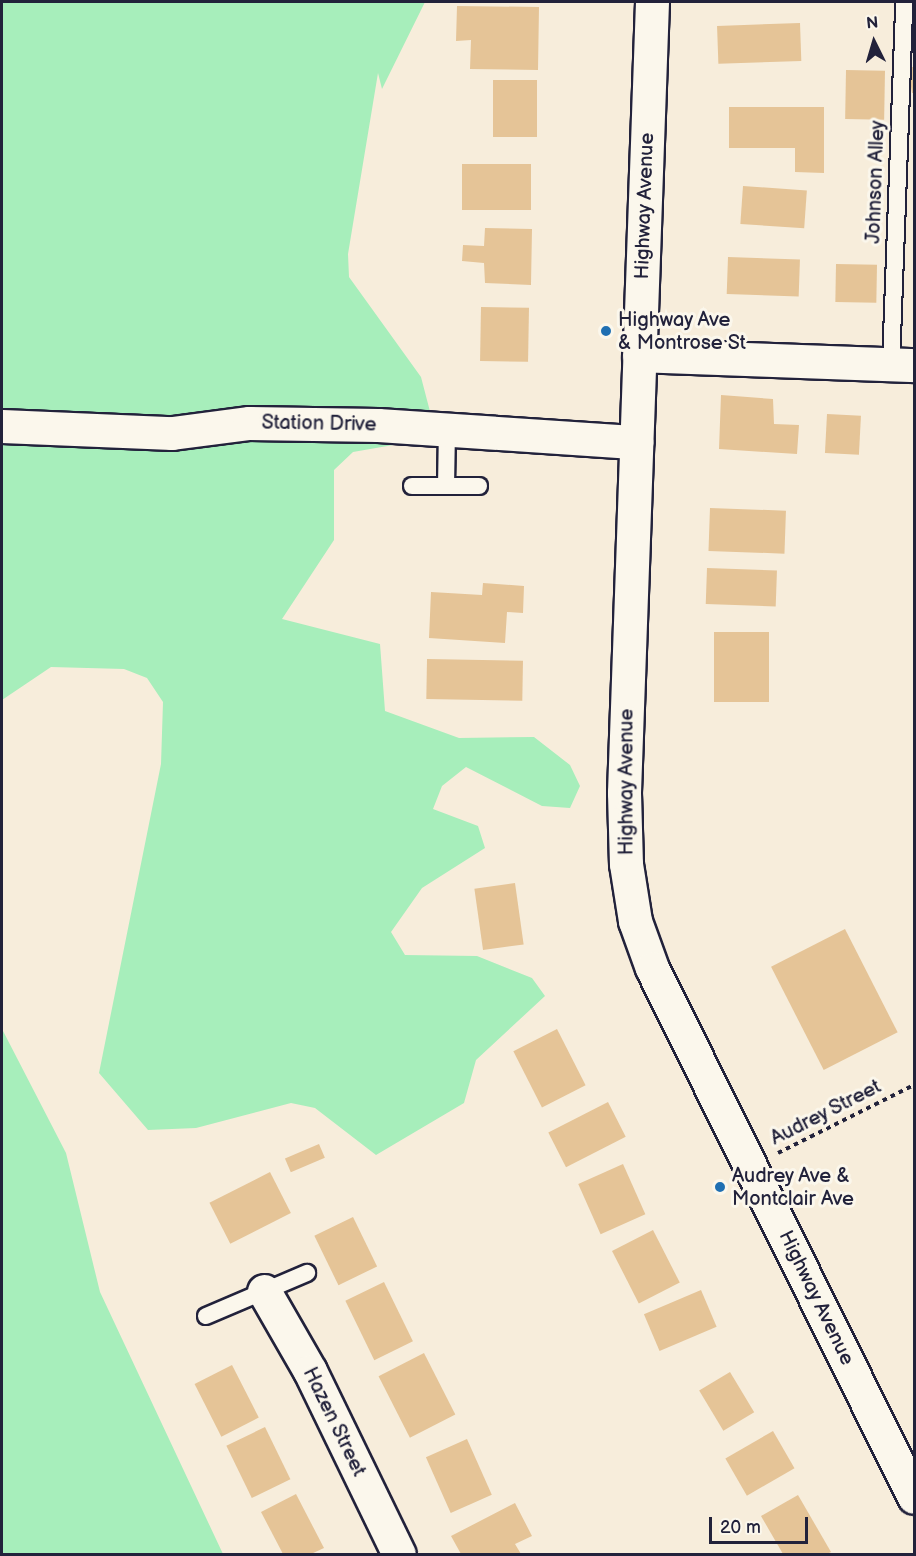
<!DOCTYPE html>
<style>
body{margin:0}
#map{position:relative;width:916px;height:1556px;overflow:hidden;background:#f7eddb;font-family:"Balsamiq Sans",sans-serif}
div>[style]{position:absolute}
.green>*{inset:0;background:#a7eebb}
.building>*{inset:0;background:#e5c497;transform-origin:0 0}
.path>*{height:4px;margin-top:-2px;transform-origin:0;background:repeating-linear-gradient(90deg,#22223b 0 4.5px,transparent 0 9px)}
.roads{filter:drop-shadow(2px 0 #22223b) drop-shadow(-2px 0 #22223b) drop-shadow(0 2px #22223b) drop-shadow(0 -2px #22223b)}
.service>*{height:16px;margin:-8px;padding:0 8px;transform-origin:8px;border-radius:8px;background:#fbf7ec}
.minor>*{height:33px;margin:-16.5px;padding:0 16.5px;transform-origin:16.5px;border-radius:16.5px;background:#fbf7ec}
.secondary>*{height:33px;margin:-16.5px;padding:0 16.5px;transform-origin:16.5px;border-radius:16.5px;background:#fbf7ec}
.dots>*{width:16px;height:16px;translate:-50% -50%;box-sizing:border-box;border:3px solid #fbf7ec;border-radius:50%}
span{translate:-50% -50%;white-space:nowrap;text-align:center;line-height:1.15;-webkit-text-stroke:6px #fbf7ec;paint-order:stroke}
.street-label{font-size:20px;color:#22223b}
.poi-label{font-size:20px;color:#22223b}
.left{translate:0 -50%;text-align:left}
.frame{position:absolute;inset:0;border:3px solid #22223b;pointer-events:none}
.north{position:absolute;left:844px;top:12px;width:60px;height:60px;-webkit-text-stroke:4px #fbf7ec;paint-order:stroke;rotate:355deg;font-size:16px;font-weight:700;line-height:24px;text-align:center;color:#22223b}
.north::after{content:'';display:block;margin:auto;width:21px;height:27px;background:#22223b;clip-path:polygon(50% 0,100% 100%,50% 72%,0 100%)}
.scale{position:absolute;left:709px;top:1517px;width:99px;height:27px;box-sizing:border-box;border:3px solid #22223b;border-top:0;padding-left:8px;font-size:18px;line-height:21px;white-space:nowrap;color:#22223b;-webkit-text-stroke:4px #fbf7ec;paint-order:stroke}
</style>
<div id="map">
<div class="green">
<div style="clip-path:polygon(2px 2px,425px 2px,382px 89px,378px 73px,348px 254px,349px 277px,421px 377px,433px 423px,416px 441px,353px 452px,334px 470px,334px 540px,282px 619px,380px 644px,385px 711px,459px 738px,534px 737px,570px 765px,580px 786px,570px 808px,542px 806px,466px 767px,442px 786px,433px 809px,478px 826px,485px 848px,422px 888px,391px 932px,405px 955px,477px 956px,532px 978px,545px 996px,476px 1060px,464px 1103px,376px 1155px,315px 1108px,291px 1103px,196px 1128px,148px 1130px,99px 1073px,161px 764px,163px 702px,147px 678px,124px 669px,51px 667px,2px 700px)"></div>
<div style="clip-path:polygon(2px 1029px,66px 1153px,100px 1292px,223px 1554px,2px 1554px)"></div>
</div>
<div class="building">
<div style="clip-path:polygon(457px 6px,539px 7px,538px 70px,470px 69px,471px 40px,456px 41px)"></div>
<div style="left:800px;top:23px;width:38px;height:83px;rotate:88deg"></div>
<div style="clip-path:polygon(908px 67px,914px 67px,914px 93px,912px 93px)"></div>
<div style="left:846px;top:70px;width:39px;height:49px;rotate:1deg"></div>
<div style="left:493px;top:80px;width:44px;height:57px"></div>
<div style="clip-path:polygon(729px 107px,824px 107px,824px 173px,795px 172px,795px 148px,729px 148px)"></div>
<div style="left:462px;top:164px;width:69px;height:46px"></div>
<div style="left:743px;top:186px;width:64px;height:38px;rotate:4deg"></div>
<div style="clip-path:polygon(485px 228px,532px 229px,531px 285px,485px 283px,484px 263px,462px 261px,463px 245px,484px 246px)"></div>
<div style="left:728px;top:257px;width:72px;height:37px;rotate:2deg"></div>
<div style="left:836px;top:264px;width:41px;height:38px;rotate:1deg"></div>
<div style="left:481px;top:307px;width:48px;height:54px;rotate:1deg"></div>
<div style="clip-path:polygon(721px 395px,773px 399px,774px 424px,799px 425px,797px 454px,719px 449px)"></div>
<div style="left:827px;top:414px;width:34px;height:39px;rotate:3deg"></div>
<div style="left:710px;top:508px;width:76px;height:43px;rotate:2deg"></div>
<div style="left:707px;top:568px;width:70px;height:36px;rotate:2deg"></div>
<div style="clip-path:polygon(483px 583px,524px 586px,523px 613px,507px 612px,505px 643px,429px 638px,431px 592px,482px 595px)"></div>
<div style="left:714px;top:632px;width:55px;height:70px"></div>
<div style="left:427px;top:659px;width:96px;height:40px;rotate:1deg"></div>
<div style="left:515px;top:883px;width:62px;height:41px;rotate:82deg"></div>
<div style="left:845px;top:929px;width:116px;height:83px;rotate:63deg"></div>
<div style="left:557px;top:1029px;width:63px;height:49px;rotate:63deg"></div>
<div style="left:608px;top:1102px;width:39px;height:67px;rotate:63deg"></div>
<div style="left:319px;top:1144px;width:15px;height:37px;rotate:67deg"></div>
<div style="left:623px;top:1164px;width:55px;height:49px;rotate:66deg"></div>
<div style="left:270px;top:1172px;width:46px;height:68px;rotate:63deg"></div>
<div style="left:353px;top:1217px;width:55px;height:43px;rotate:64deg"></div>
<div style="left:653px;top:1230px;width:59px;height:46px;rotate:63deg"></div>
<div style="left:384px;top:1282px;width:66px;height:43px;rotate:64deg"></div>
<div style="left:701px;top:1290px;width:40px;height:62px;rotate:67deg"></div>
<div style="left:424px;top:1353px;width:69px;height:51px;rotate:63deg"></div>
<div style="left:232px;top:1365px;width:59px;height:42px;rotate:63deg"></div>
<div style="left:730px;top:1372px;width:47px;height:36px;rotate:59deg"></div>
<div style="left:265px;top:1427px;width:58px;height:43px;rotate:64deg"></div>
<div style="left:773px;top:1431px;width:43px;height:55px;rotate:60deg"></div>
<div style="left:467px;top:1439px;width:61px;height:45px;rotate:66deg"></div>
<div style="clip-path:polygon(296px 1494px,324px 1548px,311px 1554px,283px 1554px,261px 1512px)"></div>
<div style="clip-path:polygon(798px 1495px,831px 1552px,827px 1554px,783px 1554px,761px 1516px)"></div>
<div style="clip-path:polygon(515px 1503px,532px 1536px,515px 1544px,521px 1554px,461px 1554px,451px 1536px)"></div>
</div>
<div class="path">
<div style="left:778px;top:1153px;width:152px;rotate:-26.6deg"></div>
</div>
<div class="roads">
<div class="service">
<div style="left:891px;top:365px;width:363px;rotate:-87.9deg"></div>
<div style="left:447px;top:429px;width:57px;rotate:91deg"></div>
<div style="left:446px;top:486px;width:33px"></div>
<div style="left:412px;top:486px;width:34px"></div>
<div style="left:206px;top:1316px;width:110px;rotate:-23.1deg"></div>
</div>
<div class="minor">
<div style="left:639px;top:355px;width:275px;rotate:2.1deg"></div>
<div style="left:2px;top:426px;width:170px;rotate:2.4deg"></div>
<div style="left:172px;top:433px;width:78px;rotate:-7.4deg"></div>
<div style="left:249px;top:423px;width:129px;rotate:0.9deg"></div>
<div style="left:378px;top:425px;width:259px;rotate:3.8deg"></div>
<div style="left:264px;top:1291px;width:92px;rotate:60.1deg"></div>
<div style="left:310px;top:1371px;width:203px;rotate:64.1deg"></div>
</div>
<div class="secondary">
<div style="left:652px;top:2px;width:791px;rotate:92.03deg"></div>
<div style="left:624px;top:793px;width:71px;rotate:88.4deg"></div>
<div style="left:626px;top:864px;width:58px;rotate:81deg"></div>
<div style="left:635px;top:921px;width:50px;rotate:70.1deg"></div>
<div style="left:652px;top:968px;width:590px;rotate:63.65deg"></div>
</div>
</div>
<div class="dots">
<div style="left:606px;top:331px;background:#1f6fb2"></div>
<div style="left:720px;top:1187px;background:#1f6fb2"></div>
</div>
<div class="street-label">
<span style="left:876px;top:182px;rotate:-88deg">Johnson Alley</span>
<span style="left:645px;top:206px;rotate:-88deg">Highway Avenue</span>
<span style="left:319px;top:424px;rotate:1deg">Station Drive</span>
<span style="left:627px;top:782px;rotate:-90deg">Highway Avenue</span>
<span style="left:826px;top:1113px;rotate:-27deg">Audrey Street</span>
<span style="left:816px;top:1298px;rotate:64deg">Highway Avenue</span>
<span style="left:334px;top:1422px;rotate:64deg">Hazen Street</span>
</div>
<div class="poi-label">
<span class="left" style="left:618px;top:332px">Highway Ave<br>&amp; Montrose St</span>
<span class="left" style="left:732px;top:1188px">Audrey Ave &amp;<br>Montclair Ave</span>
</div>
<div class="frame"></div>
<div class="north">N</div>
<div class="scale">20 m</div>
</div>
